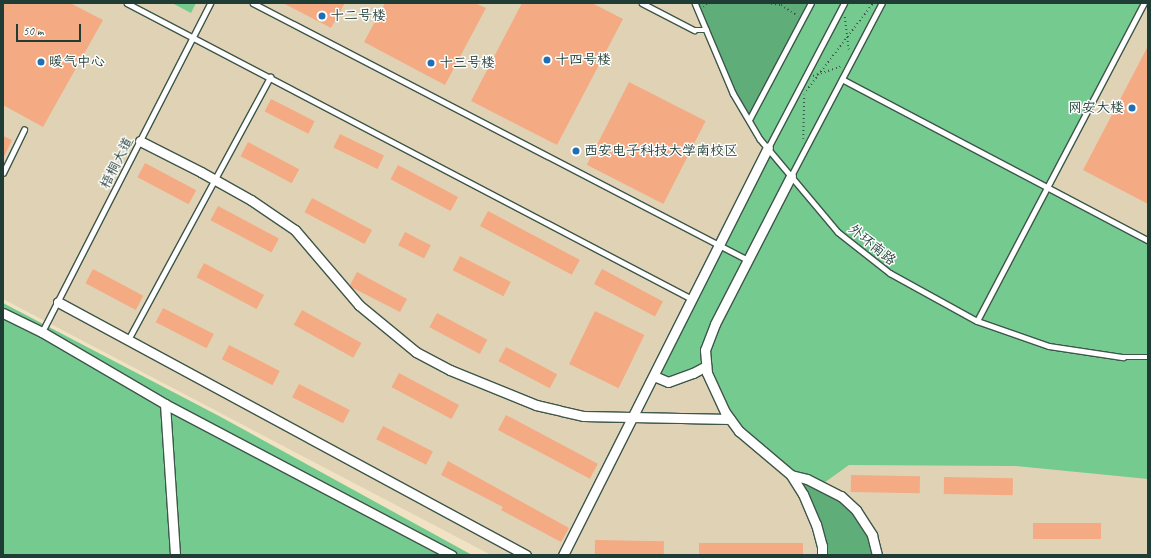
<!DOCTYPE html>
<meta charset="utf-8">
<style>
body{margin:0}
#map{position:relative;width:1151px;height:558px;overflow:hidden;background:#f1e2c4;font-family:Caveat,"LXGW WenKai TC",sans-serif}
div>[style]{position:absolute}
.built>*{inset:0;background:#e0d3b5}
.green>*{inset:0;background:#74ca8f}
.forest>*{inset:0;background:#5fae7a}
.building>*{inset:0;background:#f4aa83;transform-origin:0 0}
.path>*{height:1.5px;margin-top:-0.75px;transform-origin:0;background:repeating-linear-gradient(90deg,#3e564a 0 1px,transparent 0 4px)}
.roads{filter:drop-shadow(1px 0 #3e564a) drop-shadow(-1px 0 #3e564a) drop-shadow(0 1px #3e564a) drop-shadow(0 -1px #3e564a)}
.lane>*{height:4.5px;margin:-2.25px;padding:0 2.25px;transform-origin:2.25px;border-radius:2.25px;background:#fff}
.street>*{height:9px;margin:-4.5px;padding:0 4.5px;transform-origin:4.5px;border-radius:4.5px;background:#fff}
.dots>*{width:11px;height:11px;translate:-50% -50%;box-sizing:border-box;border:2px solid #fff;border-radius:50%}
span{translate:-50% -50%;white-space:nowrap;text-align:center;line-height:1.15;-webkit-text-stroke:3px #fff;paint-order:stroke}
.poi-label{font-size:14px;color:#1f3d34}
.left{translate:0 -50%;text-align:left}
.right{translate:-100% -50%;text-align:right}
.street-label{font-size:14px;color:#1f3d34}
.frame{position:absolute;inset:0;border:4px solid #1f3d34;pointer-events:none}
.scale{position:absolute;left:16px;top:24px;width:65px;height:18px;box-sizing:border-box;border:2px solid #1f3d34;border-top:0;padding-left:5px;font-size:12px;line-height:14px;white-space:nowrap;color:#1f3d34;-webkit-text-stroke:3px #fff;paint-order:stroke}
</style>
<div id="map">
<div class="built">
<div style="clip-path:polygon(3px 3px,1148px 3px,1148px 555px,491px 555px,3px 299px)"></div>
</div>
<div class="green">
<div style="clip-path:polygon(172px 3px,196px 3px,191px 13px)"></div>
<div style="clip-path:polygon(811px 3px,1144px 3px,1047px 186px,1148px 240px,1148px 479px,1016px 466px,849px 465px,821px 485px,791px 475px,739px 431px,706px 367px,677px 379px,654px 376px,768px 149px,749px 120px)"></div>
<div style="clip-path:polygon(3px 303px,219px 416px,472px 555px,3px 555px)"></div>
</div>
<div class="forest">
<div style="clip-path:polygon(695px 3px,811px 3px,749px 120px,707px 30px)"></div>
<div style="clip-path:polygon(791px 475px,843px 498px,872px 535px,876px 555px,821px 555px,816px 524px)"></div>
</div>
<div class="building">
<div style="clip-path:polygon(3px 3px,70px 3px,103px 20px,43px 127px,3px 105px)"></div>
<div style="clip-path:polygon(283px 3px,345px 3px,331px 28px)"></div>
<div style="clip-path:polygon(385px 3px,475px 3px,486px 8px,445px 85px,364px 42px)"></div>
<div style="clip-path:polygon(522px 3px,592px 3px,623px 19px,557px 145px,471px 101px)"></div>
<div style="clip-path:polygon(1148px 46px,1148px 204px,1083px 170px)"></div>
<div style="left:629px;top:82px;width:86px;height:93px;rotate:27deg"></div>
<div style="left:271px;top:99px;width:49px;height:14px;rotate:27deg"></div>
<div style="left:340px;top:134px;width:49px;height:15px;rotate:26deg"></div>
<div style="clip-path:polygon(3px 136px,12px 140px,3px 159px)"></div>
<div style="left:248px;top:142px;width:58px;height:16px;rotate:28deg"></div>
<div style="left:145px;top:163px;width:58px;height:16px;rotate:28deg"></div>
<div style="left:398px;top:165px;width:68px;height:16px;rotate:28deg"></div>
<div style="left:312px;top:198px;width:68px;height:16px;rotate:28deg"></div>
<div style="left:218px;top:206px;width:69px;height:16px;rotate:28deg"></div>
<div style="left:488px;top:211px;width:104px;height:17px;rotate:28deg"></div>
<div style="left:405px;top:232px;width:29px;height:15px;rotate:27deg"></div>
<div style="left:460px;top:256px;width:57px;height:16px;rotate:27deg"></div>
<div style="left:204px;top:263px;width:68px;height:16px;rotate:28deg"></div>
<div style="left:93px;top:269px;width:57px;height:16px;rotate:28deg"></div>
<div style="left:602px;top:269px;width:69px;height:17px;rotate:28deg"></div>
<div style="clip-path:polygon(357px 272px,407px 299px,400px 312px,351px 287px,350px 285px)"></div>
<div style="left:163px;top:308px;width:57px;height:16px;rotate:27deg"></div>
<div style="left:302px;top:310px;width:68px;height:17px;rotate:29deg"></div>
<div style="left:595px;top:311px;width:55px;height:59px;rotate:26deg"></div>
<div style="left:437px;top:313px;width:57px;height:16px;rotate:28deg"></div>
<div style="left:229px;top:345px;width:57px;height:16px;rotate:27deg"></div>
<div style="left:506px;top:347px;width:58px;height:16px;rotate:28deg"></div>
<div style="left:399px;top:373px;width:68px;height:16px;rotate:28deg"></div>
<div style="left:299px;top:384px;width:57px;height:15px;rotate:27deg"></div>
<div style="left:506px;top:415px;width:104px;height:17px;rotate:28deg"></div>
<div style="left:383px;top:426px;width:56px;height:15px;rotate:27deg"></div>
<div style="clip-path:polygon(448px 461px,569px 528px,561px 542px,501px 510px,503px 507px,441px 475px)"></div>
<div style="left:851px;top:475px;width:69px;height:17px;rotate:1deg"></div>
<div style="left:944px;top:477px;width:69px;height:17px;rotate:1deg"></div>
<div style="left:1033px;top:523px;width:68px;height:16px"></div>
<div style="left:595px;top:540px;width:69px;height:15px;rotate:1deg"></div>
<div style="left:699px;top:543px;width:104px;height:12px"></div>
</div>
<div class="path">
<div style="left:767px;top:3px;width:14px;rotate:8deg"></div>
<div style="left:781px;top:5px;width:20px;rotate:33deg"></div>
<div style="left:703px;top:7px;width:6px;rotate:-45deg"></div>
<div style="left:845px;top:17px;width:33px;rotate:83deg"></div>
<div style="left:813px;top:76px;width:31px;rotate:-19deg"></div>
<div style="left:806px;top:91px;width:111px;rotate:-52.7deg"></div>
<div style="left:803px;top:139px;width:44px;rotate:-88.7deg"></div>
</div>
<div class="roads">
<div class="lane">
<div style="left:127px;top:3px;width:638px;rotate:27.65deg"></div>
<div style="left:253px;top:3px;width:558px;rotate:27.44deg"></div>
<div style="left:642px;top:3px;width:59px;rotate:27.4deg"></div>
<div style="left:694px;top:30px;width:13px"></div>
<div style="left:695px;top:3px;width:98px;rotate:67.1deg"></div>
<div style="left:733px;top:93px;width:53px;rotate:59.6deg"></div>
<div style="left:760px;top:139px;width:121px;rotate:50deg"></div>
<div style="left:838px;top:232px;width:66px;rotate:38.3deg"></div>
<div style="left:890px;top:273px;width:99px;rotate:28.9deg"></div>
<div style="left:977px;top:321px;width:76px;rotate:19.1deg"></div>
<div style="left:1049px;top:346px;width:75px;rotate:8.5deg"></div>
<div style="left:1123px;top:357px;width:25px"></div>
<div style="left:842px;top:79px;width:346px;rotate:27.8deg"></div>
<div style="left:749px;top:120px;width:132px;rotate:-62.1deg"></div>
<div style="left:768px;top:148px;width:164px;rotate:-62.3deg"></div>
<div style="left:3px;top:173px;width:48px;rotate:-64deg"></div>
<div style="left:791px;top:176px;width:195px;rotate:-62.3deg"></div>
<div style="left:977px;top:321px;width:359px;rotate:-62.3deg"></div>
<div style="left:42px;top:332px;width:369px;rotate:-62.9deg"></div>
<div style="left:128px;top:340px;width:299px;rotate:-61.6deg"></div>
</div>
<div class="street">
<div style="left:140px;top:141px;width:68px;rotate:26.9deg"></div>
<div style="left:201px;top:172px;width:57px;rotate:29.2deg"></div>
<div style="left:251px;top:200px;width:53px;rotate:34.3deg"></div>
<div style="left:295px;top:230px;width:99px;rotate:49.5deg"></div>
<div style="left:359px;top:305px;width:74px;rotate:39.5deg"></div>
<div style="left:416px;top:352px;width:38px;rotate:28deg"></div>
<div style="left:450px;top:370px;width:93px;rotate:22.1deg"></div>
<div style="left:536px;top:405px;width:48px;rotate:13.2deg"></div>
<div style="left:583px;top:416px;width:147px;rotate:1.2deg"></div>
<div style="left:791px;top:176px;width:166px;rotate:117.2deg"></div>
<div style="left:715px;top:324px;width:28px;rotate:111deg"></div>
<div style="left:705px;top:350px;width:23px;rotate:85deg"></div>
<div style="left:707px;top:373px;width:43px;rotate:65.2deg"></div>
<div style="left:725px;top:412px;width:24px;rotate:54deg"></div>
<div style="left:739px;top:431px;width:68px;rotate:40.2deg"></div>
<div style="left:791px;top:475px;width:22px;rotate:58deg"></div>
<div style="left:803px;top:494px;width:33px;rotate:67deg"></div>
<div style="left:816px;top:524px;width:23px;rotate:75deg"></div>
<div style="left:822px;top:546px;width:9px;rotate:90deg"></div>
<div style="left:58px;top:302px;width:532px;rotate:28.4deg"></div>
<div style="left:3px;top:313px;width:43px;rotate:26deg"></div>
<div style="left:42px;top:332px;width:143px;rotate:30.3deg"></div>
<div style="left:165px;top:404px;width:324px;rotate:27.8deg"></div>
<div style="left:654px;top:376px;width:15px;rotate:23deg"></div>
<div style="left:668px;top:382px;width:27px;rotate:-20deg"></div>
<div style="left:693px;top:373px;width:15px;rotate:-28deg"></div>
<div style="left:165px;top:404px;width:151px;rotate:86.2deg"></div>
<div style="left:791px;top:475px;width:16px;rotate:14deg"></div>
<div style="left:807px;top:479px;width:38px;rotate:27deg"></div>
<div style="left:841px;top:496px;width:21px;rotate:43deg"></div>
<div style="left:856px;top:510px;width:30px;rotate:57deg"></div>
<div style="left:872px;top:535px;width:21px;rotate:76deg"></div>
<div style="left:563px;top:555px;width:456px;rotate:-63.3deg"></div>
</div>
</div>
<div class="dots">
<div style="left:322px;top:16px;background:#1f6fb2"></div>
<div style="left:547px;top:60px;background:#1f6fb2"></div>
<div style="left:41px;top:62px;background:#1f6fb2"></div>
<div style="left:431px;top:63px;background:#1f6fb2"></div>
<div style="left:1132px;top:108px;background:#1f6fb2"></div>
<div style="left:576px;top:151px;background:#1f6fb2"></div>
</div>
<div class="poi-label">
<span class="left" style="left:330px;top:16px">十二号楼</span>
<span class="left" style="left:555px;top:60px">十四号楼</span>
<span class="left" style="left:49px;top:62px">暖气中心</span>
<span class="left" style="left:439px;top:63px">十三号楼</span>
<span class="right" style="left:1124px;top:108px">网安大楼</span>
<span class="left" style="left:584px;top:151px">西安电子科技大学南校区</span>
</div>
<div class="street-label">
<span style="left:117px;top:163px;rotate:-63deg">梧桐大道</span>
<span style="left:872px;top:245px;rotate:39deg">外环南路</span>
</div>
<div class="frame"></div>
<div class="scale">50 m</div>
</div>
